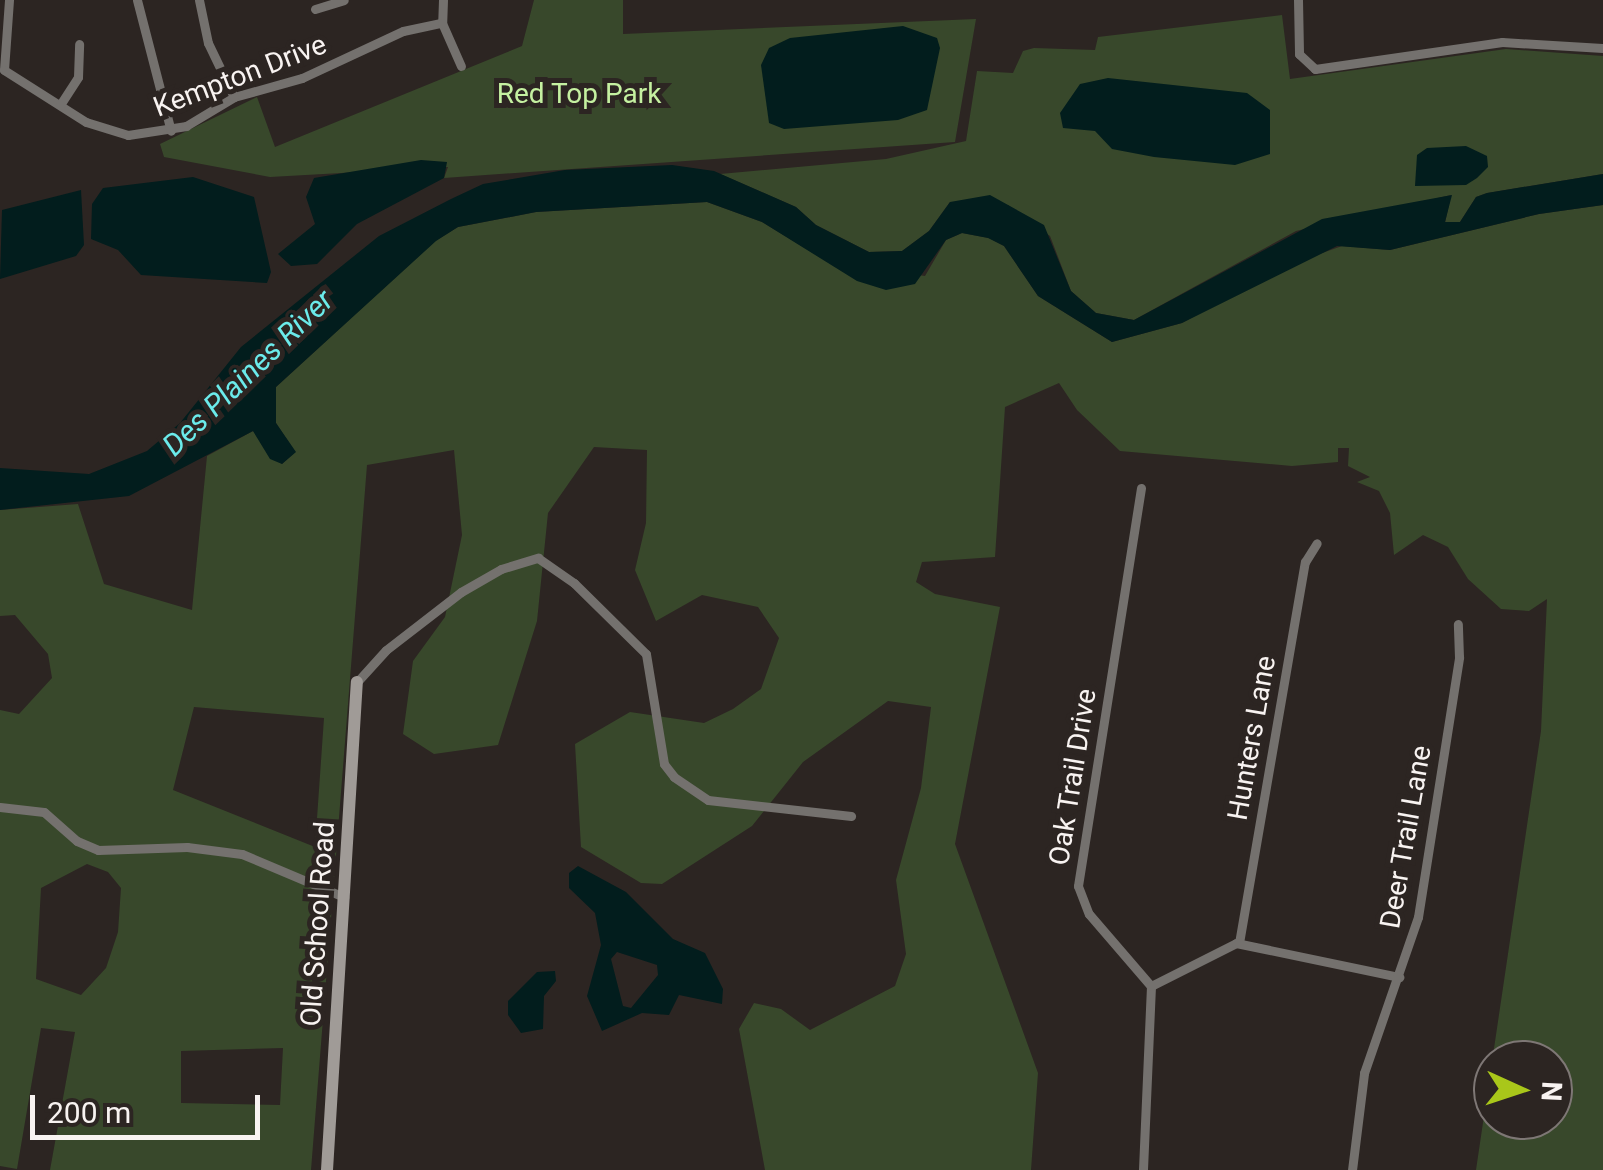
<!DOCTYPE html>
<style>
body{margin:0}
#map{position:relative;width:1603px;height:1170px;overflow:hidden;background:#2c2522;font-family:Roboto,sans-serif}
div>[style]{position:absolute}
.green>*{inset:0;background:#38482b}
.water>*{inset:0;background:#021d1d}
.street>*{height:9px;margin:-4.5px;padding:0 4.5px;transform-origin:4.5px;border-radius:4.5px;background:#74716e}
.secondary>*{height:12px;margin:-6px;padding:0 6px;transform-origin:6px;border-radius:6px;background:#a09b97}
span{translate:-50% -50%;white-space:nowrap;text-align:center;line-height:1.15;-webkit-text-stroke:10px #2c2522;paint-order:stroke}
.street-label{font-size:28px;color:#f8f3f1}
.park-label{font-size:28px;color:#c5f1a1}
.water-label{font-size:30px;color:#6bebeb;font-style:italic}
.north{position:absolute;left:1473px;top:1040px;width:100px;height:100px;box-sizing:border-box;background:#2c2522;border:2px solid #7e7775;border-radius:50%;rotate:93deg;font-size:28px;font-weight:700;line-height:40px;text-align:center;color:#f8f3f1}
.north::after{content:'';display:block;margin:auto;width:35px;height:45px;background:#a9c71a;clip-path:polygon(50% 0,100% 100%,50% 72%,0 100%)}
.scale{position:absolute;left:30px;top:1095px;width:230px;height:45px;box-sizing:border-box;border:5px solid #f8f3f1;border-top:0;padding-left:12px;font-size:30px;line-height:35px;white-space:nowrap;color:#f8f3f1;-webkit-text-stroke:8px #2c2522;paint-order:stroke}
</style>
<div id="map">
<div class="green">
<div style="clip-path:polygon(534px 0,623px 0,623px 34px,976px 19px,955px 142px,444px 178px,448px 167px,270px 177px,164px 157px,160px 144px,257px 97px,275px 147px,522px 46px)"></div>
<div style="clip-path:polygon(1282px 15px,1290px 79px,1506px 49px,1603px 56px,1603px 174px,1487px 193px,1476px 197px,1460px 222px,1445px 223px,1451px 195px,1296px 231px,1134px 320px,1096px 313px,1071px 291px,1050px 236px,1008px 205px,950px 202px,929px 231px,902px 251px,869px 252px,816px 225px,796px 207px,720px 174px,886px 159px,966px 141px,977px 71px,1013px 73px,1023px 51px,1034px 48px,1095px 50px,1098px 37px)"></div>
<div style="clip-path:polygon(evenodd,707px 202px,762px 222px,828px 262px,925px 276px,946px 240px,962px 233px,989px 238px,1004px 246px,1038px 296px,1112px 342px,1182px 323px,1288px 265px,1342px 246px,1390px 250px,1539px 214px,1603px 205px,1603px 1170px,1476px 1170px,1541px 731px,1547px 599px,1529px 611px,1501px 609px,1468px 579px,1448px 547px,1423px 535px,1394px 555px,1390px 513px,1379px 491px,1357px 482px,1370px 477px,1348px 466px,1349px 448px,1338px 448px,1338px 462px,1292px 466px,1120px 451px,1077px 410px,1059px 383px,1005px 407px,995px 557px,922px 562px,916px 582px,935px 594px,1000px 607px,955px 844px,1038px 1073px,1031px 1170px,765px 1170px,739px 1029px,754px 1003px,781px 1009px,810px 1030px,895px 986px,906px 954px,896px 880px,921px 788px,931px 707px,888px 701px,803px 762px,752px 826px,662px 884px,641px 883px,581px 847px,575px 744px,630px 712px,704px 723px,733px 709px,761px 689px,779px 638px,758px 607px,702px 595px,656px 621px,635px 570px,646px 523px,647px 450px,594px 447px,548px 513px,537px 621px,498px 745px,434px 754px,403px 734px,413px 661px,445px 617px,462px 535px,454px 450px,367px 465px,311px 1170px,50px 1170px,75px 1032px,41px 1028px,17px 1169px,0 1166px,0 710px,19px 714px,52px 678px,48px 654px,15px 615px,0 616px,0 510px,78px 504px,104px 584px,192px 610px,207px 456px,253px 431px,282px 464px,295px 452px,276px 423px,276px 387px,435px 241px,458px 227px,536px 212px,707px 202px,194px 707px,324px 718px,315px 847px,173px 790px,194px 707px,707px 202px,87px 864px,108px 872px,121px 888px,118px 932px,106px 968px,81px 995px,36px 979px,41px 888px,87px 864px,707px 202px,283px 1048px,280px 1105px,181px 1103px,181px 1051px,283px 1048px,707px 202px,1493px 1060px,1553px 1060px,1553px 1120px,1493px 1120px,1493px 1060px)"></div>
</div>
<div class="water">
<div style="clip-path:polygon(903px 26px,937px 38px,940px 48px,927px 110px,898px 120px,784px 129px,769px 123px,761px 65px,769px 48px,790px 38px)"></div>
<div style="clip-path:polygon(1108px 78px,1247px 93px,1270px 110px,1270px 154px,1235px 165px,1154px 157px,1112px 149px,1095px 131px,1063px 128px,1060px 113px,1080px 84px)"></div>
<div style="clip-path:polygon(1466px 146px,1487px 156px,1488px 167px,1477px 178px,1466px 185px,1415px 186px,1417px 155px,1427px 148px)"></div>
<div style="clip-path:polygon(421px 160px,447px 162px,444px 178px,357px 224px,317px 264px,291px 266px,278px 254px,315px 224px,306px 197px,314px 178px)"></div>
<div style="clip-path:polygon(672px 165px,714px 171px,796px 207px,816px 225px,869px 252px,902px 251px,929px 231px,950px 202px,990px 195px,1044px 225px,1071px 291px,1096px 313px,1134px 320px,1322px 219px,1452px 195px,1445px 222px,1460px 222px,1476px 197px,1487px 193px,1603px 174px,1603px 205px,1539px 214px,1390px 250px,1337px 246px,1182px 323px,1112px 342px,1038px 296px,1004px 246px,988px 238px,962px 233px,946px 240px,915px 284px,886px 290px,857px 281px,762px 222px,707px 202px,536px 212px,458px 227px,436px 241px,276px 387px,276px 423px,296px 452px,282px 464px,270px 459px,253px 431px,129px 496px,0 510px,0 468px,89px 474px,147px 451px,180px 423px,241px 347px,379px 236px,451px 199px,483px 184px,565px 170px)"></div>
<div style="clip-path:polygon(193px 177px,254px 197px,271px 272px,267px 283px,141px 275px,118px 250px,91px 239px,92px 204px,103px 188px)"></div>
<div style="clip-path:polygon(81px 190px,84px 245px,76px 256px,0 279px,2px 210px)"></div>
<div style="clip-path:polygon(evenodd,578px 866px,626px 892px,673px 939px,705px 953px,723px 989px,722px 1004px,679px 995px,669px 1015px,642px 1013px,602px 1031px,587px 996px,601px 945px,595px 913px,569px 888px,569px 873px,578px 866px,617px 952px,657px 965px,658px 975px,631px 1008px,623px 1006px,611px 959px,617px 952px)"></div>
<div style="clip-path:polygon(555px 971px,556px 981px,544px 996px,543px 1029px,521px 1033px,508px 1015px,508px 1001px,537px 972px)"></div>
</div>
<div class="street">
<div style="left:9px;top:0;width:70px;rotate:94.1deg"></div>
<div style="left:4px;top:70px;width:97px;rotate:32.4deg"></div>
<div style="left:86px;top:122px;width:44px;rotate:17.2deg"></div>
<div style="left:128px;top:135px;width:59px;rotate:-8.8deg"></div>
<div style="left:186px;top:126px;width:56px;rotate:-31.1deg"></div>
<div style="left:234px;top:97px;width:71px;rotate:-15.6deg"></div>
<div style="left:302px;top:78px;width:111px;rotate:-25deg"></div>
<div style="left:403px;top:31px;width:40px;rotate:-12deg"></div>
<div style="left:137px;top:0;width:135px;rotate:75.5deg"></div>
<div style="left:199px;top:0;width:44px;rotate:78.2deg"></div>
<div style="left:208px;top:43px;width:60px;rotate:64.3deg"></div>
<div style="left:443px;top:0;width:23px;rotate:92deg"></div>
<div style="left:442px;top:23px;width:47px;rotate:66.2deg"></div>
<div style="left:1298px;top:0;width:54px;rotate:88.9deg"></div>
<div style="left:1299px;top:54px;width:22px;rotate:43deg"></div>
<div style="left:1315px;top:69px;width:189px;rotate:-8.2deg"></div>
<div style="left:1502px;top:42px;width:101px;rotate:3.4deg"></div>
<div style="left:315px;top:9px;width:30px;rotate:-17deg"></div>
<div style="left:60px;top:105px;width:33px;rotate:-57deg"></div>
<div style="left:78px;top:77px;width:33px;rotate:-88deg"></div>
<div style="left:1141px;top:488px;width:403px;rotate:99deg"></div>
<div style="left:1078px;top:886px;width:30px;rotate:69deg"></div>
<div style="left:1089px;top:914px;width:95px;rotate:49.3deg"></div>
<div style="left:1151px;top:986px;width:184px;rotate:92.5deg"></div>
<div style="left:357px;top:682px;width:43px;rotate:-47.8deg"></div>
<div style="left:386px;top:650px;width:95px;rotate:-37.7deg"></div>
<div style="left:461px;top:592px;width:46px;rotate:-29.9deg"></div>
<div style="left:501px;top:569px;width:39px;rotate:-17deg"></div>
<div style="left:538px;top:558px;width:44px;rotate:34.8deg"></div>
<div style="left:574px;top:583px;width:101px;rotate:44.6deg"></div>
<div style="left:646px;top:654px;width:111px;rotate:80.7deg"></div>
<div style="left:664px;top:764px;width:16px;rotate:52deg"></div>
<div style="left:674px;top:777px;width:41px;rotate:34.1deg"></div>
<div style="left:708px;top:800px;width:144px;rotate:6.4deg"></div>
<div style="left:0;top:807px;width:44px;rotate:6.5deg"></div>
<div style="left:44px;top:812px;width:44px;rotate:41.3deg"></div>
<div style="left:77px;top:841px;width:23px;rotate:23deg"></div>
<div style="left:98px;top:850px;width:89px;rotate:-1.9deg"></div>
<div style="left:187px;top:847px;width:55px;rotate:7.3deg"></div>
<div style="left:242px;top:854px;width:111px;rotate:22.9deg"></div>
<div style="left:1239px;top:943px;width:387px;rotate:-80.2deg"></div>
<div style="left:1305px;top:562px;width:22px;rotate:-58deg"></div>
<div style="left:1151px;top:986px;width:95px;rotate:-26.8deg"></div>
<div style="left:1236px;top:943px;width:167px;rotate:11.8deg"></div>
<div style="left:1352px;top:1170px;width:98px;rotate:-82.9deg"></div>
<div style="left:1364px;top:1073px;width:165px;rotate:-70.9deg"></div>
<div style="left:1418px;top:917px;width:263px;rotate:-81deg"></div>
<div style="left:1459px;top:657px;width:33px;rotate:-92deg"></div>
</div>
<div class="secondary">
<div style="left:327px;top:1170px;width:489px;rotate:-86.5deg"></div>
</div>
<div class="street-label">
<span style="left:240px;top:76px;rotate:-21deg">Kempton Drive</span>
<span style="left:1252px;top:738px;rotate:-80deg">Hunters Lane</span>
<span style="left:1073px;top:777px;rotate:-81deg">Oak Trail Drive</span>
<span style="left:1406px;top:837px;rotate:-80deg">Deer Trail Lane</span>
<span style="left:318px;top:924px;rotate:-86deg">Old School Road</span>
</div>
<div class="park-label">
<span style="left:579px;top:94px">Red Top Park</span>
</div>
<div class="water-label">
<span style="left:248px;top:373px;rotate:-44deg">Des Plaines River</span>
</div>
<div class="north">N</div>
<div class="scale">200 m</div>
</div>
